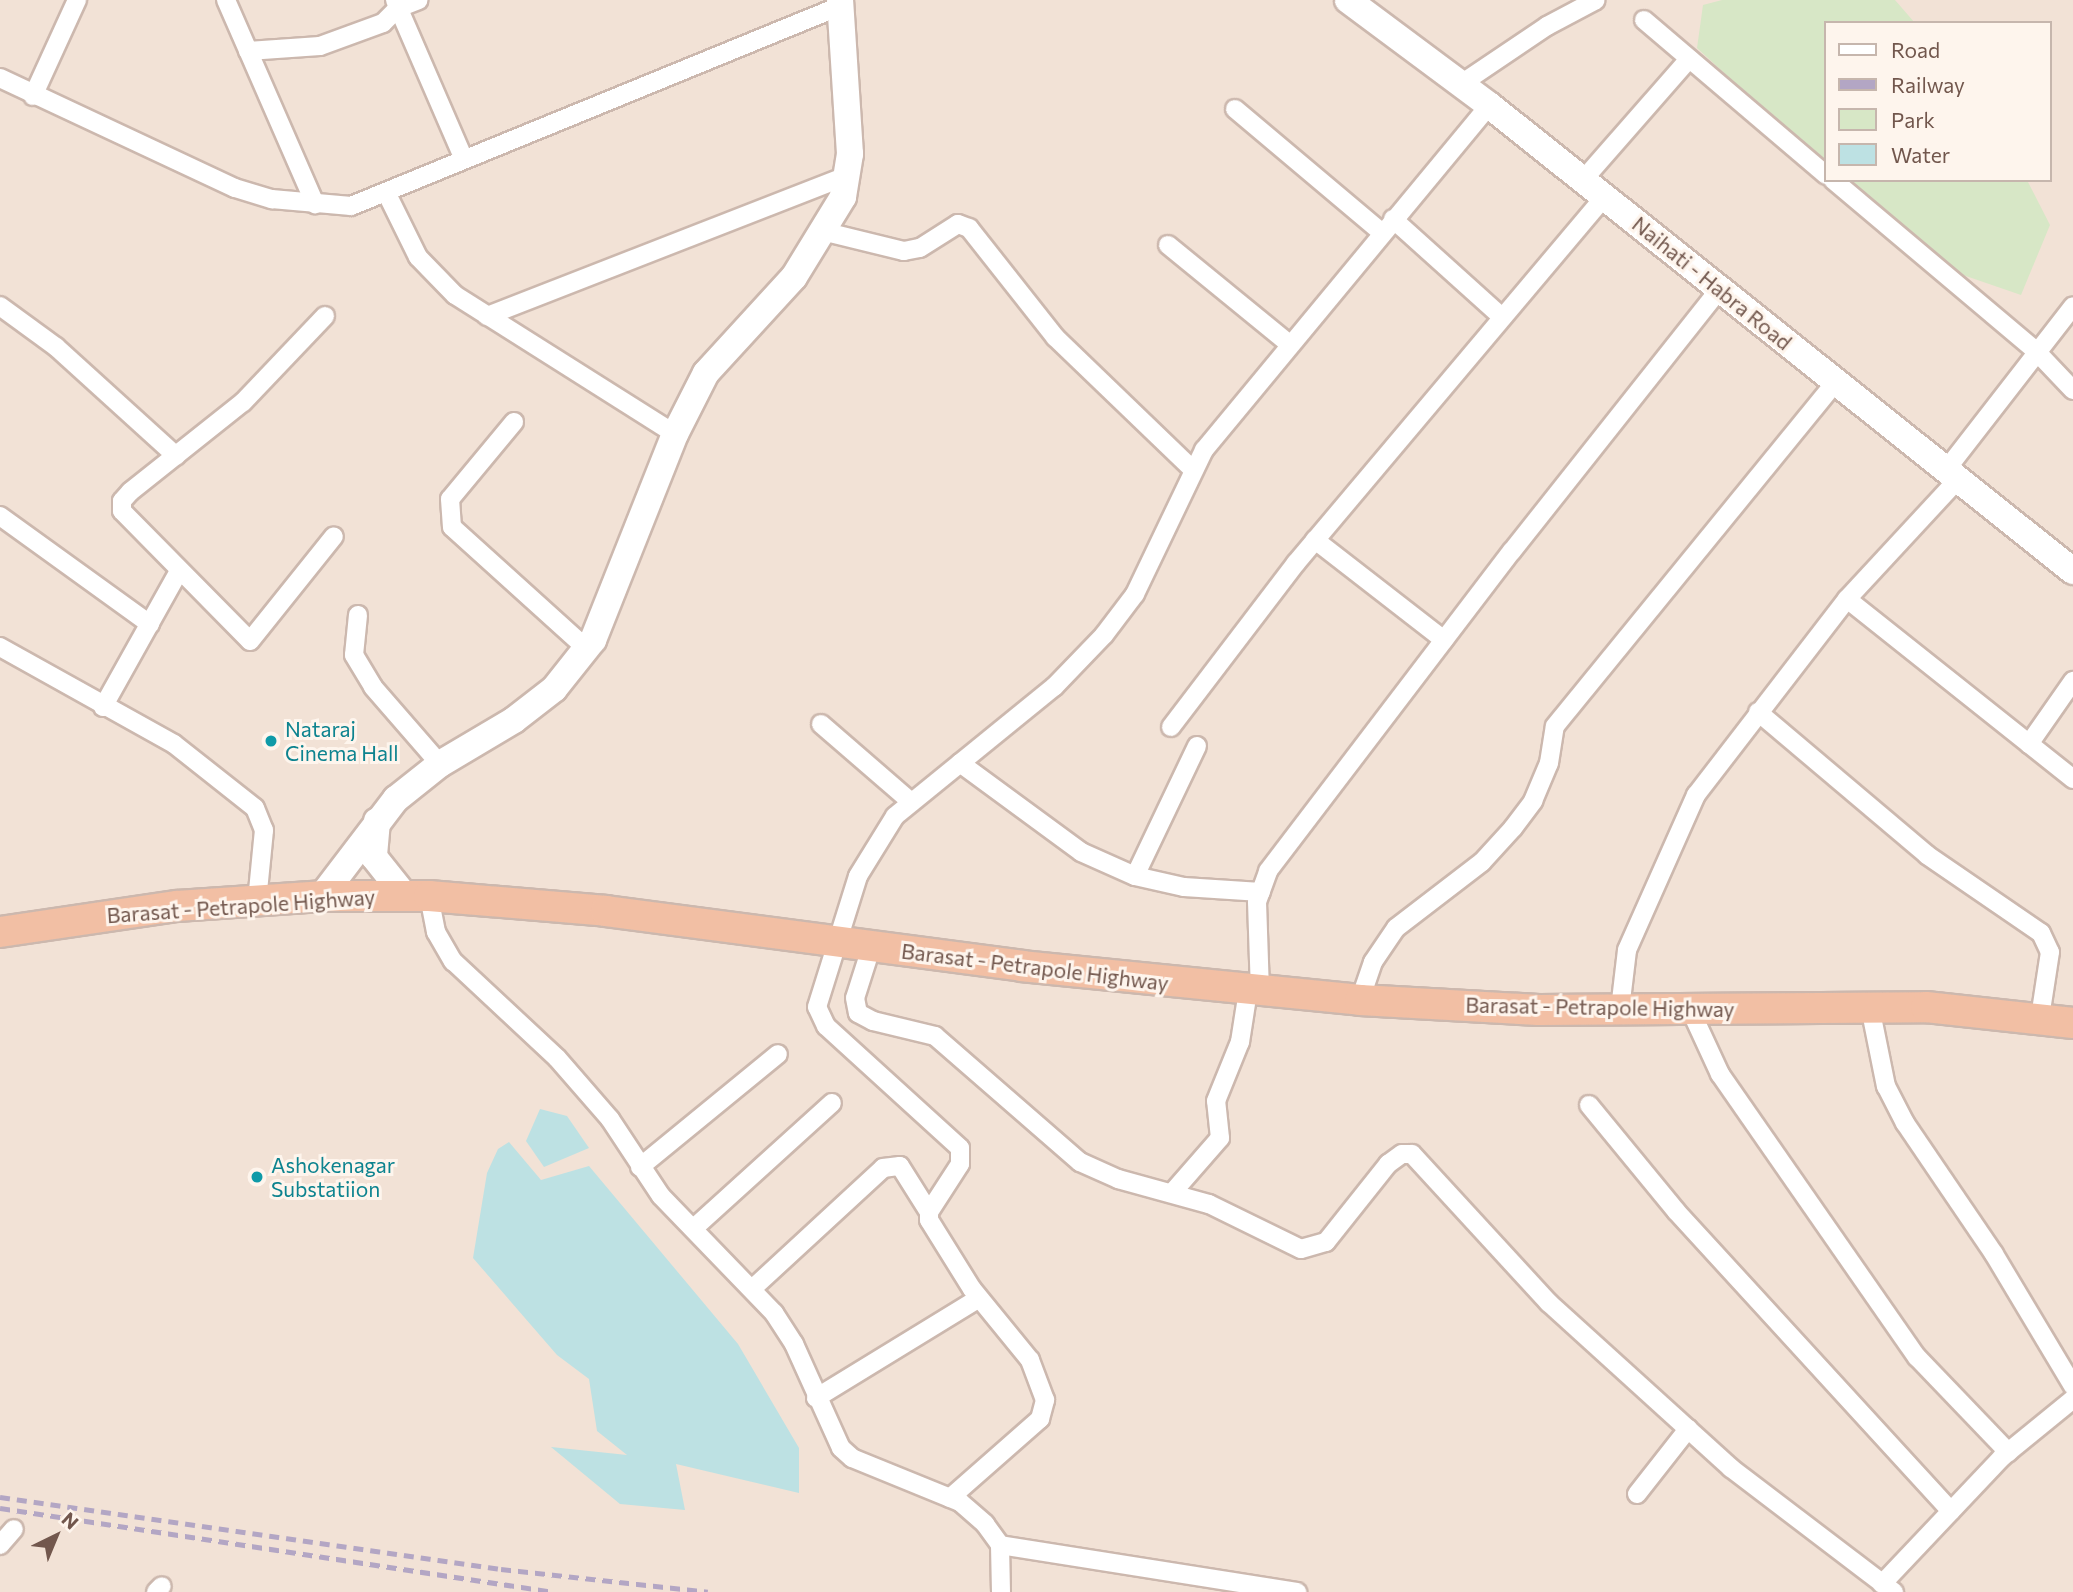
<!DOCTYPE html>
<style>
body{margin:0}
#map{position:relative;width:2073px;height:1592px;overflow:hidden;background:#fbf1e7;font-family:Commissioner,sans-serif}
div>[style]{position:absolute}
.residential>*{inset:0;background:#f2e2d6}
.green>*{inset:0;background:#d7e7c6}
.water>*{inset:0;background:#bde1e3}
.roads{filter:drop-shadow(2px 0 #ccb8ae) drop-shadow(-2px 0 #ccb8ae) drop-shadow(0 2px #ccb8ae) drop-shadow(0 -2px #ccb8ae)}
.minor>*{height:18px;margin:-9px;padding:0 9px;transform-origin:9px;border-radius:9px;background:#fff}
.secondary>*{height:26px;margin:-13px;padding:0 13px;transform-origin:13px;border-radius:13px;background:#fff}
.trunk>*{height:30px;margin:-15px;padding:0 15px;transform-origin:15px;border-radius:15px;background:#f2bfa4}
.rail>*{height:5px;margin-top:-2.5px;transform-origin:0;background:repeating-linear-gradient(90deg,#b3a6c4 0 10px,transparent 0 17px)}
.dots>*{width:19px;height:19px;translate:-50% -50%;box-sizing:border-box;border:4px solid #fef5ed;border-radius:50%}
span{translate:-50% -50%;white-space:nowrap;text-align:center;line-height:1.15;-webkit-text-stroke:6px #fef5ed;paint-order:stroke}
.street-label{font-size:21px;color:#72574d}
.culture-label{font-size:21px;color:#0d838f}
.left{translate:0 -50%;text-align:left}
.legend{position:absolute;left:1824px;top:21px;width:228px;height:161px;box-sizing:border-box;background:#fef5ed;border:2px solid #c6b6ad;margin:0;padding:9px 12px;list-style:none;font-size:21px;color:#72574d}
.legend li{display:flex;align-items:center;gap:14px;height:35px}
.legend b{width:35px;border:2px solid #c6b6ad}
.north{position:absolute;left:21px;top:1501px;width:70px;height:70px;-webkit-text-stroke:5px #fef5ed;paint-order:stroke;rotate:43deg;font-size:19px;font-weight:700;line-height:28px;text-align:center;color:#72574d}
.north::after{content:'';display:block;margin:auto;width:24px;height:32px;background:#72574d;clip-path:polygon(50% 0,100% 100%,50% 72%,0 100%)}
</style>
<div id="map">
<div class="residential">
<div style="clip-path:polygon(evenodd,0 0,2073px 0,2073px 1592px,0 1592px,0 0,1826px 23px,2050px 23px,2050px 180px,1826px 180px,1826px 23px)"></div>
</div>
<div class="green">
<div style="clip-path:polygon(1722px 0,1895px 0,1915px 23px,1826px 23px,1826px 167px,1697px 48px,1703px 5px)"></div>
<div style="clip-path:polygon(1843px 180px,2027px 180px,2050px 225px,2021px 295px,1960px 274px)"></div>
</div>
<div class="water">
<div style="clip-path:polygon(540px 1109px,567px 1116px,589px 1148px,544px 1167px,526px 1141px)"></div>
<div style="clip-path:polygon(509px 1142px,541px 1180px,589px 1166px,738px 1344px,799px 1448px,799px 1493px,676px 1464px,685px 1510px,620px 1504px,551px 1447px,627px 1455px,597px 1431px,589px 1379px,557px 1355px,473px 1258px,487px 1173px,498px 1149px)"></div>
</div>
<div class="roads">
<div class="minor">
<div style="left:226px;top:0;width:223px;rotate:66.4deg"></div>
<div style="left:395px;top:0;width:171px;rotate:66.6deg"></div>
<div style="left:1644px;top:20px;width:239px;rotate:40.4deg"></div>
<div style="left:248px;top:51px;width:72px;rotate:-4deg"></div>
<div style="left:320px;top:46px;width:67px;rotate:-20.1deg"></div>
<div style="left:383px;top:23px;width:21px;rotate:-45deg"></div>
<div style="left:398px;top:8px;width:22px;rotate:-21deg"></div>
<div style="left:0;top:78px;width:259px;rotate:25.1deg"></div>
<div style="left:235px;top:188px;width:39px;rotate:17deg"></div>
<div style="left:272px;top:199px;width:79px;rotate:5.1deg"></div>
<div style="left:351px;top:206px;width:528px;rotate:-22.24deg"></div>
<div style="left:1461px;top:84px;width:104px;rotate:-34deg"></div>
<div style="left:1547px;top:26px;width:55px;rotate:-28deg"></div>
<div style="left:33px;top:96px;width:106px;rotate:-65.4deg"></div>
<div style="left:1235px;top:109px;width:192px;rotate:40.1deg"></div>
<div style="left:1583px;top:180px;width:161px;rotate:-48.8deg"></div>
<div style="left:1833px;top:180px;width:264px;rotate:40.1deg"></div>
<div style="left:2035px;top:350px;width:55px;rotate:46.5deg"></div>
<div style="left:387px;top:194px;width:70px;rotate:63.8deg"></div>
<div style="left:418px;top:257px;width:53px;rotate:45.8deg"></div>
<div style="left:455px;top:295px;width:260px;rotate:32.3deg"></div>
<div style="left:1393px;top:219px;width:147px;rotate:42deg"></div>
<div style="left:826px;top:232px;width:80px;rotate:13.7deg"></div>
<div style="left:904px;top:251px;width:16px;rotate:-11deg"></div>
<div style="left:920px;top:248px;width:45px;rotate:-32.3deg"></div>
<div style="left:958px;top:224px;width:12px;rotate:20deg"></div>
<div style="left:969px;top:228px;width:139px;rotate:51.7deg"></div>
<div style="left:1055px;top:337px;width:192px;rotate:43.9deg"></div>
<div style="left:1168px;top:245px;width:155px;rotate:39.2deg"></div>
<div style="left:0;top:306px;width:69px;rotate:36.2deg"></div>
<div style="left:56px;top:347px;width:162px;rotate:42.2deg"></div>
<div style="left:325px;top:316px;width:119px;rotate:133.6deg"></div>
<div style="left:243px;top:402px;width:144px;rotate:141.5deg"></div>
<div style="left:130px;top:492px;width:12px;rotate:132deg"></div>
<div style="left:122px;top:501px;width:10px;rotate:90deg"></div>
<div style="left:122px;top:511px;width:182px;rotate:45.4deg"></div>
<div style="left:250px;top:641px;width:134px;rotate:-51.3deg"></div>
<div style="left:487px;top:316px;width:388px;rotate:-21.3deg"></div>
<div style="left:514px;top:422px;width:100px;rotate:129.7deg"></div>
<div style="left:450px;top:499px;width:28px;rotate:86deg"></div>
<div style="left:452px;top:527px;width:182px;rotate:42.1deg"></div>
<div style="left:1946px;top:470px;width:207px;rotate:-52.2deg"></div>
<div style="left:0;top:516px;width:185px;rotate:35.8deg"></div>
<div style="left:1315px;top:540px;width:163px;rotate:37.8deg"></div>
<div style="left:1847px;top:599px;width:289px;rotate:38.5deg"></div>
<div style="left:358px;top:615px;width:40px;rotate:95.7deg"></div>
<div style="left:354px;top:655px;width:37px;rotate:59deg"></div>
<div style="left:373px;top:687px;width:102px;rotate:49deg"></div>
<div style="left:0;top:647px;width:199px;rotate:29.1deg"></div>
<div style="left:174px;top:744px;width:103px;rotate:38.3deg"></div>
<div style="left:255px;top:808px;width:24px;rotate:68deg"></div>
<div style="left:264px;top:830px;width:71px;rotate:95.6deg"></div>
<div style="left:103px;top:707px;width:156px;rotate:-60.8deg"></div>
<div style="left:1758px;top:712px;width:221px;rotate:40.2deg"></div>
<div style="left:1927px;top:855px;width:138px;rotate:34.4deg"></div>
<div style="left:2041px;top:933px;width:21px;rotate:65deg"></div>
<div style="left:2050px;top:952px;width:66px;rotate:98.7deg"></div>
<div style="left:821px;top:724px;width:119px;rotate:40.9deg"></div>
<div style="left:1171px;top:727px;width:206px;rotate:-52.7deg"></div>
<div style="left:1296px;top:563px;width:478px;rotate:-49.9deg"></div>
<div style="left:2029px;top:744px;width:77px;rotate:-55.1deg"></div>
<div style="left:960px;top:763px;width:150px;rotate:36.3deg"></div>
<div style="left:1081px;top:852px;width:59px;rotate:24deg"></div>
<div style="left:1135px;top:876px;width:50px;rotate:12.7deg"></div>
<div style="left:1184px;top:887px;width:77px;rotate:3.7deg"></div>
<div style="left:1135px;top:876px;width:144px;rotate:-64.5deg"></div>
<div style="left:429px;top:896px;width:37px;rotate:79deg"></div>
<div style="left:436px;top:932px;width:34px;rotate:60deg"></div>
<div style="left:453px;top:961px;width:142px;rotate:43deg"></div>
<div style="left:557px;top:1058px;width:81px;rotate:49deg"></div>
<div style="left:610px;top:1119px;width:92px;rotate:56.5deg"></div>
<div style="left:661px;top:1196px;width:163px;rotate:46deg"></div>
<div style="left:774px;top:1313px;width:37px;rotate:57deg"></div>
<div style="left:794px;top:1344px;width:114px;rotate:65.7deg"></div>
<div style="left:841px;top:1448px;width:15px;rotate:42deg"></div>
<div style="left:852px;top:1458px;width:117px;rotate:22.2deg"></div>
<div style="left:960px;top:1502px;width:33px;rotate:41deg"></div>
<div style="left:985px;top:1524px;width:26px;rotate:54deg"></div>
<div style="left:1000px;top:1545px;width:47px;rotate:88.8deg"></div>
<div style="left:871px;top:948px;width:52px;rotate:107.7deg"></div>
<div style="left:855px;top:998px;width:15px;rotate:79deg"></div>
<div style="left:858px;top:1013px;width:17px;rotate:28deg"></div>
<div style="left:873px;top:1021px;width:64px;rotate:13.6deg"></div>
<div style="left:935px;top:1036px;width:192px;rotate:41deg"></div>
<div style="left:1080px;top:1162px;width:42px;rotate:24.1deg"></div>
<div style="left:1118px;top:1179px;width:94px;rotate:15.4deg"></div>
<div style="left:1209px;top:1204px;width:102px;rotate:26.1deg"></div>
<div style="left:1301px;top:1249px;width:26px;rotate:-16deg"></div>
<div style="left:1326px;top:1242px;width:100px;rotate:-51.5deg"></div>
<div style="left:1388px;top:1164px;width:17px;rotate:-36deg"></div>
<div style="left:1402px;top:1154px;width:10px"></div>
<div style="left:1412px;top:1154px;width:202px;rotate:47.4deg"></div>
<div style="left:1549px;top:1303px;width:246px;rotate:42.2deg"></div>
<div style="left:1731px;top:1468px;width:205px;rotate:37.3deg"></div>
<div style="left:1260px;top:992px;width:90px;rotate:-91.9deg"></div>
<div style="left:1257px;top:902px;width:33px;rotate:-70deg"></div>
<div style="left:1268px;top:871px;width:402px;rotate:-52.7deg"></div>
<div style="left:1512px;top:551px;width:335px;rotate:-51.6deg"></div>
<div style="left:1360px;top:1000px;width:40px;rotate:-71.1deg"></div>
<div style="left:1373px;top:962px;width:41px;rotate:-55.9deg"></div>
<div style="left:1396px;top:928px;width:108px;rotate:-37.5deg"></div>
<div style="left:1482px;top:862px;width:46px;rotate:-47.6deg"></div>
<div style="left:1513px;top:828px;width:34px;rotate:-53deg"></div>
<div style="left:1533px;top:801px;width:41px;rotate:-67.2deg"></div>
<div style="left:1549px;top:763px;width:37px;rotate:-81deg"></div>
<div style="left:1555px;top:726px;width:444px;rotate:-50.8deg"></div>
<div style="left:1870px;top:1007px;width:81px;rotate:78.6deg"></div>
<div style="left:1886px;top:1086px;width:42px;rotate:62.8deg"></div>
<div style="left:1905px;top:1123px;width:158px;rotate:55.8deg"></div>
<div style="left:1994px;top:1254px;width:154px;rotate:59.1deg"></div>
<div style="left:1620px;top:1009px;width:59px;rotate:-83.2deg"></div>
<div style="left:1627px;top:950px;width:170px;rotate:-66deg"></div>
<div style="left:1696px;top:795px;width:247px;rotate:-52.4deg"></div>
<div style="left:1847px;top:599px;width:163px;rotate:-47.2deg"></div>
<div style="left:1690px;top:1009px;width:72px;rotate:65.2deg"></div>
<div style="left:1720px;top:1074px;width:345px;rotate:55.2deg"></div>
<div style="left:1917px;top:1357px;width:132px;rotate:46.2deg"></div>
<div style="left:1589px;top:1105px;width:137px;rotate:50.6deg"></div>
<div style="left:1676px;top:1211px;width:407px;rotate:47.5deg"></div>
<div style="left:640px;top:1167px;width:178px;rotate:-39.3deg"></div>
<div style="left:1172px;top:1193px;width:73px;rotate:-48.9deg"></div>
<div style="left:1220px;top:1138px;width:37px;rotate:-96deg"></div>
<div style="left:1216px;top:1101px;width:64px;rotate:-67.9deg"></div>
<div style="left:1240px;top:1042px;width:52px;rotate:-81.1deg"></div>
<div style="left:694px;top:1228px;width:186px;rotate:-42.2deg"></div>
<div style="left:752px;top:1289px;width:178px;rotate:-42.7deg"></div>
<div style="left:883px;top:1168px;width:17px;rotate:-7deg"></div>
<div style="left:900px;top:1166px;width:54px;rotate:57.8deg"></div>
<div style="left:816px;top:1398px;width:191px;rotate:-31.5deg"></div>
<div style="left:1637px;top:1494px;width:83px;rotate:-51.9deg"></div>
<div style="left:950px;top:1498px;width:120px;rotate:-41.3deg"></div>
<div style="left:1040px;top:1419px;width:20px;rotate:-75deg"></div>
<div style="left:1045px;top:1400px;width:43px;rotate:-110.6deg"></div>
<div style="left:1030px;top:1360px;width:92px;rotate:-129.2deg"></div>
<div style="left:972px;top:1289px;width:81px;rotate:-121.9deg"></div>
<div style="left:929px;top:1220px;width:8px;rotate:-90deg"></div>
<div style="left:929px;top:1212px;width:57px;rotate:-57.1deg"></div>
<div style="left:960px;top:1164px;width:16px;rotate:-90deg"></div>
<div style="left:960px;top:1148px;width:181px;rotate:-137.7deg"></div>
<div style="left:826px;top:1026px;width:21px;rotate:-115deg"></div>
<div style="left:817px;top:1007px;width:137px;rotate:-72.6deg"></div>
<div style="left:858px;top:876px;width:70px;rotate:-58.3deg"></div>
<div style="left:895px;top:816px;width:205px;rotate:-39.1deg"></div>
<div style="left:1054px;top:687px;width:72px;rotate:-46.1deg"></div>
<div style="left:1104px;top:635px;width:51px;rotate:-52.9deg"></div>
<div style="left:1135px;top:594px;width:160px;rotate:-64.4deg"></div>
<div style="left:1204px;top:450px;width:447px;rotate:-50.4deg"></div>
<div style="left:0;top:1545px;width:21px;rotate:-49deg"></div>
<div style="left:1000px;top:1545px;width:301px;rotate:9deg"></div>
<div style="left:1882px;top:1584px;width:175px;rotate:-46.6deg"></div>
<div style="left:2002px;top:1457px;width:92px;rotate:-39.2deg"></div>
<div style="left:156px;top:1592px;width:8px;rotate:-45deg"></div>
</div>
<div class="secondary">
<div style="left:1348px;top:0;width:176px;rotate:36.7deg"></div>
<div style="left:1489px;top:105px;width:747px;rotate:38.59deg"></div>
<div style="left:377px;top:821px;width:36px;rotate:95deg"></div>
<div style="left:374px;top:857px;width:50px;rotate:51.5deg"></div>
<div style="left:322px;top:896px;width:122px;rotate:-52.7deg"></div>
<div style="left:396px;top:799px;width:56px;rotate:-38.5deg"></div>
<div style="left:440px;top:764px;width:86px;rotate:-30.7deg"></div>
<div style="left:514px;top:720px;width:51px;rotate:-37.8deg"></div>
<div style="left:554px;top:689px;width:63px;rotate:-51.5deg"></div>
<div style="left:593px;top:640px;width:222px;rotate:-68.3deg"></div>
<div style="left:675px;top:434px;width:68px;rotate:-63.1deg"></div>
<div style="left:706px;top:373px;width:130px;rotate:-47.5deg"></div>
<div style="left:794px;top:277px;width:94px;rotate:-58.5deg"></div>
<div style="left:843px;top:197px;width:44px;rotate:-80.8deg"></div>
<div style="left:850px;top:154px;width:154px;rotate:-93.7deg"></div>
</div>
<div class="trunk">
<div style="left:0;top:932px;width:179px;rotate:-8.4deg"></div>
<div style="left:177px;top:906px;width:145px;rotate:-3.9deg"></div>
<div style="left:322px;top:896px;width:107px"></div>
<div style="left:429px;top:896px;width:178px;rotate:4.8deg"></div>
<div style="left:606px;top:911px;width:419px;rotate:7.5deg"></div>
<div style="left:1021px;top:966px;width:341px;rotate:5.7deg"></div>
<div style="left:1360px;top:1000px;width:179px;rotate:3.2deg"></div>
<div style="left:1539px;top:1010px;width:387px;rotate:-0.4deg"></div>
<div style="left:1926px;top:1007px;width:148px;rotate:6.2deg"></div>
</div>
</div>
<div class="rail">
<div style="left:0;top:1497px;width:506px;rotate:8.18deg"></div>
<div style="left:501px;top:1569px;width:208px;rotate:6.3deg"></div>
<div style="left:0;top:1508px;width:560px;rotate:8.62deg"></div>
</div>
<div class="dots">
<div style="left:271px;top:741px;background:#0f9aa8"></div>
<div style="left:257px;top:1177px;background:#0f9aa8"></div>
</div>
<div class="street-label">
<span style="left:1712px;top:283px;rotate:39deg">Naihati - Habra Road</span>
<span style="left:241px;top:906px;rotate:-4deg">Barasat - Petrapole Highway</span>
<span style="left:1035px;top:967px;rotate:7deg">Barasat - Petrapole Highway</span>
<span style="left:1600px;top:1007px;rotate:1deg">Barasat - Petrapole Highway</span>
</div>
<div class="culture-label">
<span class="left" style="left:285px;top:741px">Nataraj<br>Cinema Hall</span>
<span class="left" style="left:271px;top:1177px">Ashokenagar<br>Substatiion</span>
</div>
<ul class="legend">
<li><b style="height:9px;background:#fff"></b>Road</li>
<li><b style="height:9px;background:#b3a6c4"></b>Railway</li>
<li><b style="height:19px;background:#d7e7c6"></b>Park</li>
<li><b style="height:19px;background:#bde1e3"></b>Water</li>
</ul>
<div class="north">N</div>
</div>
